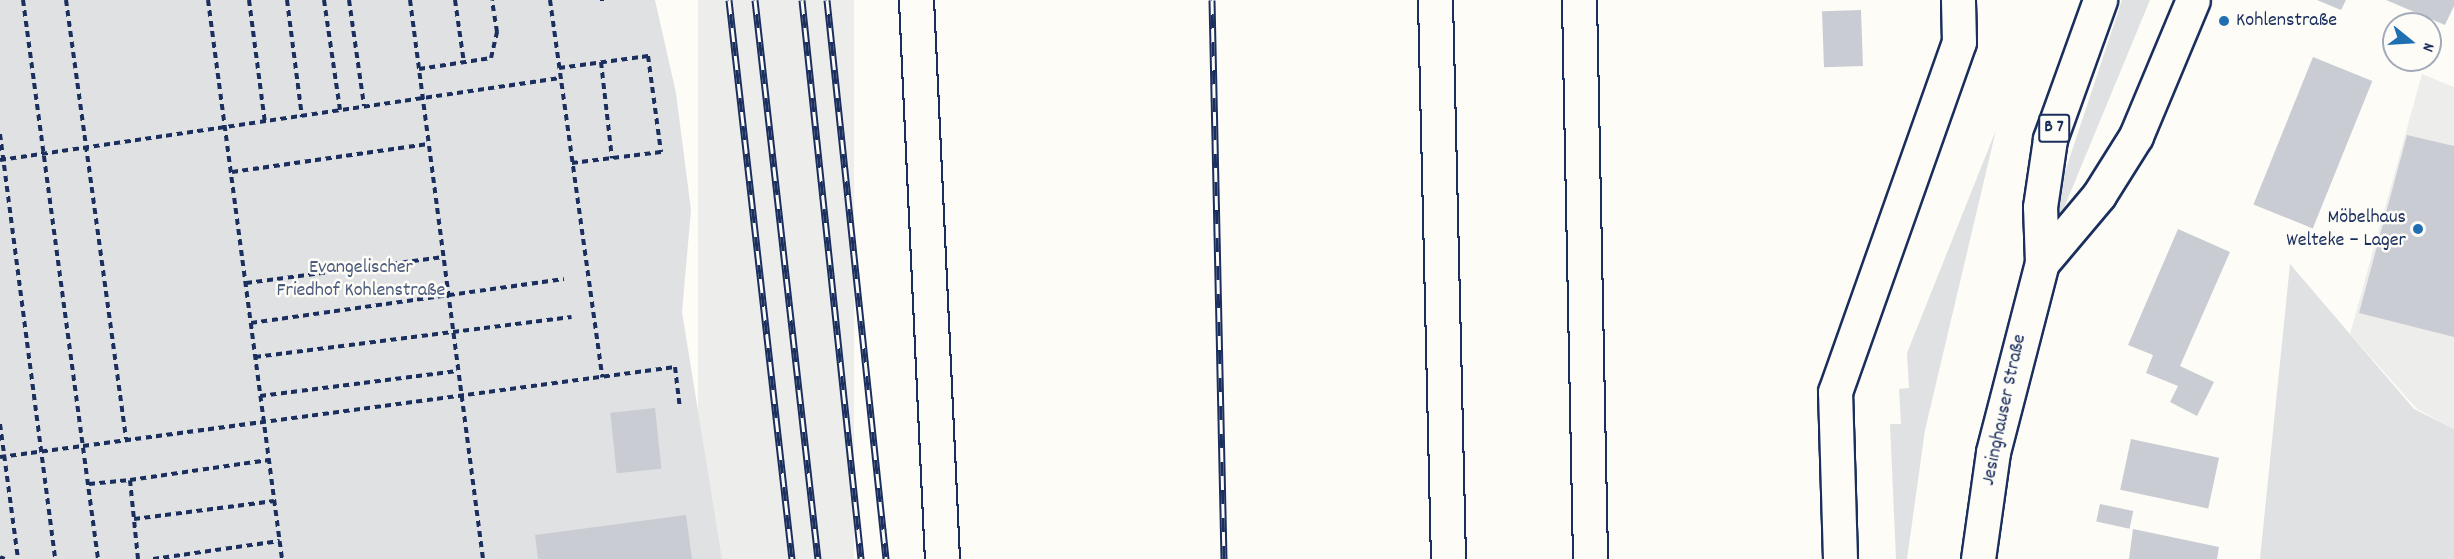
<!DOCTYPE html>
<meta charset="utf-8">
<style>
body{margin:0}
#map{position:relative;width:2454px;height:559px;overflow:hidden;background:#fdfcf7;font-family:Dekko,sans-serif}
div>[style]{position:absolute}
.built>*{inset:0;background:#edeeec;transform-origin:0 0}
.green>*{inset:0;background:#e0e1e3}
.building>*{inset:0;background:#c9ccd3;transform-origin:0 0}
.path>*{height:4px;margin-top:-2px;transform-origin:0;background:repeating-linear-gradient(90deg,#1b2f5e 0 6px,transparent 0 10.5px)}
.roads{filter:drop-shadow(2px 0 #1b2f5e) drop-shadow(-2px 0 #1b2f5e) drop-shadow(0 2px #1b2f5e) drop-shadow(0 -2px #1b2f5e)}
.minor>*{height:33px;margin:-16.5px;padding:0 16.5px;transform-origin:16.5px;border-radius:16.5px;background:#fdfcf7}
.major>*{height:33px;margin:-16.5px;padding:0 16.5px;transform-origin:16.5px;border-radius:16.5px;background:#fdfcf7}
.rail>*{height:7px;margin-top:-3.5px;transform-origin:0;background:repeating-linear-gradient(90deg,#fdfcf7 0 14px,#1b2f5e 0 28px);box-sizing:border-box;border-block:2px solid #1b2f5e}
.dots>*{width:16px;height:16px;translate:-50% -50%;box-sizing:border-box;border:3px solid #fdfcf7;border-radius:50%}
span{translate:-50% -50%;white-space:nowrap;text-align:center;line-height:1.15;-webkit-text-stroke:5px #fdfcf7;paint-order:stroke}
.shield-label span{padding:2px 4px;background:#fdfcf7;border:2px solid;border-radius:4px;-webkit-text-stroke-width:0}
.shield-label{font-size:18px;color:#1b2f5e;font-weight:700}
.poi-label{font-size:20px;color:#1b2f5e}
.left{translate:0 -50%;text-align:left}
.right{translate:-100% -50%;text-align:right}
.park-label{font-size:20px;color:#4c5c7f}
.street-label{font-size:20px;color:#1b2f5e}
.north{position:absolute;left:2382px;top:12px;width:60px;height:60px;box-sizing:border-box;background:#fdfcf7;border:2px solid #a3aaba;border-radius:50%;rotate:108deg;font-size:16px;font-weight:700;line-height:24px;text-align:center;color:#1b2f5e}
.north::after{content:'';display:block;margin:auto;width:21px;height:27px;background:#1f6fb2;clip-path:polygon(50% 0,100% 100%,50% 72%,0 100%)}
</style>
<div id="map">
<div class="built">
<div style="left:698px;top:0;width:156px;height:562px"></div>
<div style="clip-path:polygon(2422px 74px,2454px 87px,2454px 429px,2417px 409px,2350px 334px)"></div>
</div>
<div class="green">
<div style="clip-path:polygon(0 0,655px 0,676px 93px,691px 210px,682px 312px,722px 559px,0 559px)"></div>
<div style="clip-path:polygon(2122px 0,2150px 0,2059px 220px,2049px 220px)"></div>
<div style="clip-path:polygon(1996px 130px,1925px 430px,1907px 559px,1896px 559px,1890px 424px,1901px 424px,1899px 389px,1909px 388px,1907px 353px)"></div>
<div style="clip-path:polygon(2290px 264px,2414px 409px,2454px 429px,2454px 559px,2260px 559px)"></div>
</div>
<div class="building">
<div style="clip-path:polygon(2317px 0,2346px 0,2341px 10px)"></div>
<div style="clip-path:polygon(2386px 0,2454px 0,2454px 6px,2445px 25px)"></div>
<div style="left:1861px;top:10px;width:56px;height:39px;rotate:88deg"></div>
<div style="left:2313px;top:57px;width:64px;height:159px;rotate:22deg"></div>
<div style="clip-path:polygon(2407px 135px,2454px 146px,2454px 337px,2359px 313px)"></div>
<div style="clip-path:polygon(2178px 229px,2230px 252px,2180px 366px,2214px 382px,2197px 416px,2170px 402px,2178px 386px,2146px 373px,2153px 355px,2128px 345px)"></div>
<div style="left:655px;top:408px;width:61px;height:45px;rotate:84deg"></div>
<div style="left:2131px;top:439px;width:90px;height:52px;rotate:12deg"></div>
<div style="left:2100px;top:504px;width:34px;height:18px;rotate:12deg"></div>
<div style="clip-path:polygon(686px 515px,692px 559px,538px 559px,535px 535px)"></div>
<div style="clip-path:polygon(2133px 529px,2219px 547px,2217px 559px,2129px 559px)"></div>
</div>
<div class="path">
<div style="left:23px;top:0;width:564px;rotate:82.36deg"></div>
<div style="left:66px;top:0;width:443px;rotate:82.2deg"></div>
<div style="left:208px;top:0;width:564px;rotate:82.46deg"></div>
<div style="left:249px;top:0;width:124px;rotate:82.6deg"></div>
<div style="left:287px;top:0;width:118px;rotate:82.7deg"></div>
<div style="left:324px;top:0;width:111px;rotate:81.7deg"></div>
<div style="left:349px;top:0;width:107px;rotate:81.9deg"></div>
<div style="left:410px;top:0;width:564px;rotate:82.56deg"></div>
<div style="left:455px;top:0;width:64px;rotate:81.9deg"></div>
<div style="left:550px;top:0;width:381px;rotate:82.1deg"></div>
<div style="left:602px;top:0;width:1px;rotate:90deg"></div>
<div style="left:601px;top:62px;width:97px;rotate:83.5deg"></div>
<div style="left:559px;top:68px;width:90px;rotate:-7.7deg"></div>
<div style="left:648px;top:56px;width:97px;rotate:82.3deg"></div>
<div style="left:661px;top:152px;width:90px;rotate:173deg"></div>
<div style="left:419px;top:69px;width:73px;rotate:-8.7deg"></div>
<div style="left:491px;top:58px;width:27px;rotate:-77deg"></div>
<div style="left:497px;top:32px;width:32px;rotate:-99deg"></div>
<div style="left:0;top:134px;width:429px;rotate:82.6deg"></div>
<div style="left:0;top:160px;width:566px;rotate:-8.33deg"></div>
<div style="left:232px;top:172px;width:198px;rotate:-8.1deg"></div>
<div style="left:246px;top:283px;width:199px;rotate:-7.5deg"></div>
<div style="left:251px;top:323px;width:316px;rotate:-8deg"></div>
<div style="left:255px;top:357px;width:319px;rotate:-7.2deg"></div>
<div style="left:260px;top:396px;width:199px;rotate:-7.2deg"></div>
<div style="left:0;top:424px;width:136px;rotate:82.4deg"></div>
<div style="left:0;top:457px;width:681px;rotate:-7.59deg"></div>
<div style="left:675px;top:367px;width:42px;rotate:83.2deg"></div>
<div style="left:89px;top:484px;width:41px;rotate:-5.6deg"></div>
<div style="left:134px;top:519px;width:141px;rotate:-7.3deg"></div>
<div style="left:0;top:557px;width:5px;rotate:22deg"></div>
<div style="left:138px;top:559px;width:79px;rotate:-95.8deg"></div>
<div style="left:130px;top:480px;width:139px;rotate:-8.2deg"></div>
<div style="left:153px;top:559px;width:128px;rotate:-8.1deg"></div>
</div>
<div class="roads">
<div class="minor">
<div style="left:916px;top:0;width:560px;rotate:87.34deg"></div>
<div style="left:1435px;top:0;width:559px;rotate:88.67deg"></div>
<div style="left:1579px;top:0;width:559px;rotate:88.87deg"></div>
<div style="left:1840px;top:559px;width:167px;rotate:-91.7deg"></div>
<div style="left:1835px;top:392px;width:371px;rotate:-70.5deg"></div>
<div style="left:1959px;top:42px;width:42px;rotate:-91.4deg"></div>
</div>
<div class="major">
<div style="left:2042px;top:263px;width:89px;rotate:-50deg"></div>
<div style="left:2099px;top:195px;width:70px;rotate:-57.9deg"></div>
<div style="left:2136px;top:136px;width:147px;rotate:-67.3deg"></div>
<div style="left:1978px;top:559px;width:108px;rotate:-82deg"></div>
<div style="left:1993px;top:452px;width:195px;rotate:-75.5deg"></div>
<div style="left:2042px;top:263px;width:56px;rotate:-92deg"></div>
<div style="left:2040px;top:207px;width:69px;rotate:-81.6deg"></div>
<div style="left:2050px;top:139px;width:148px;rotate:-70.2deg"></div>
</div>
</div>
<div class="rail">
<div style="left:729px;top:0;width:563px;rotate:83.57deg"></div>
<div style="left:755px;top:0;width:563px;rotate:83.57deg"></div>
<div style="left:802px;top:0;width:562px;rotate:83.97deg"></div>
<div style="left:827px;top:0;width:562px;rotate:83.97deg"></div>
<div style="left:1212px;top:0;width:559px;rotate:88.77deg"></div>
</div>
<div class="dots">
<div style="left:2224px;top:21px;background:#1f6fb2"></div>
<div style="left:2418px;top:229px;background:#1f6fb2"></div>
</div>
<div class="shield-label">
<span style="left:2054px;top:128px">B 7</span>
</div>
<div class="poi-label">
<span class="left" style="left:2236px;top:21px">Kohlenstraße</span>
<span class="right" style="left:2406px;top:230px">Möbelhaus<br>Welteke – Lager</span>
</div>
<div class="park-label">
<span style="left:361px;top:280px">Evangelischer<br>Friedhof Kohlenstraße</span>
</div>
<div class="street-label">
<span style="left:2005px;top:410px;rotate:-78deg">Jesinghauser Straße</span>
</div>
<div class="north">N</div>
</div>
